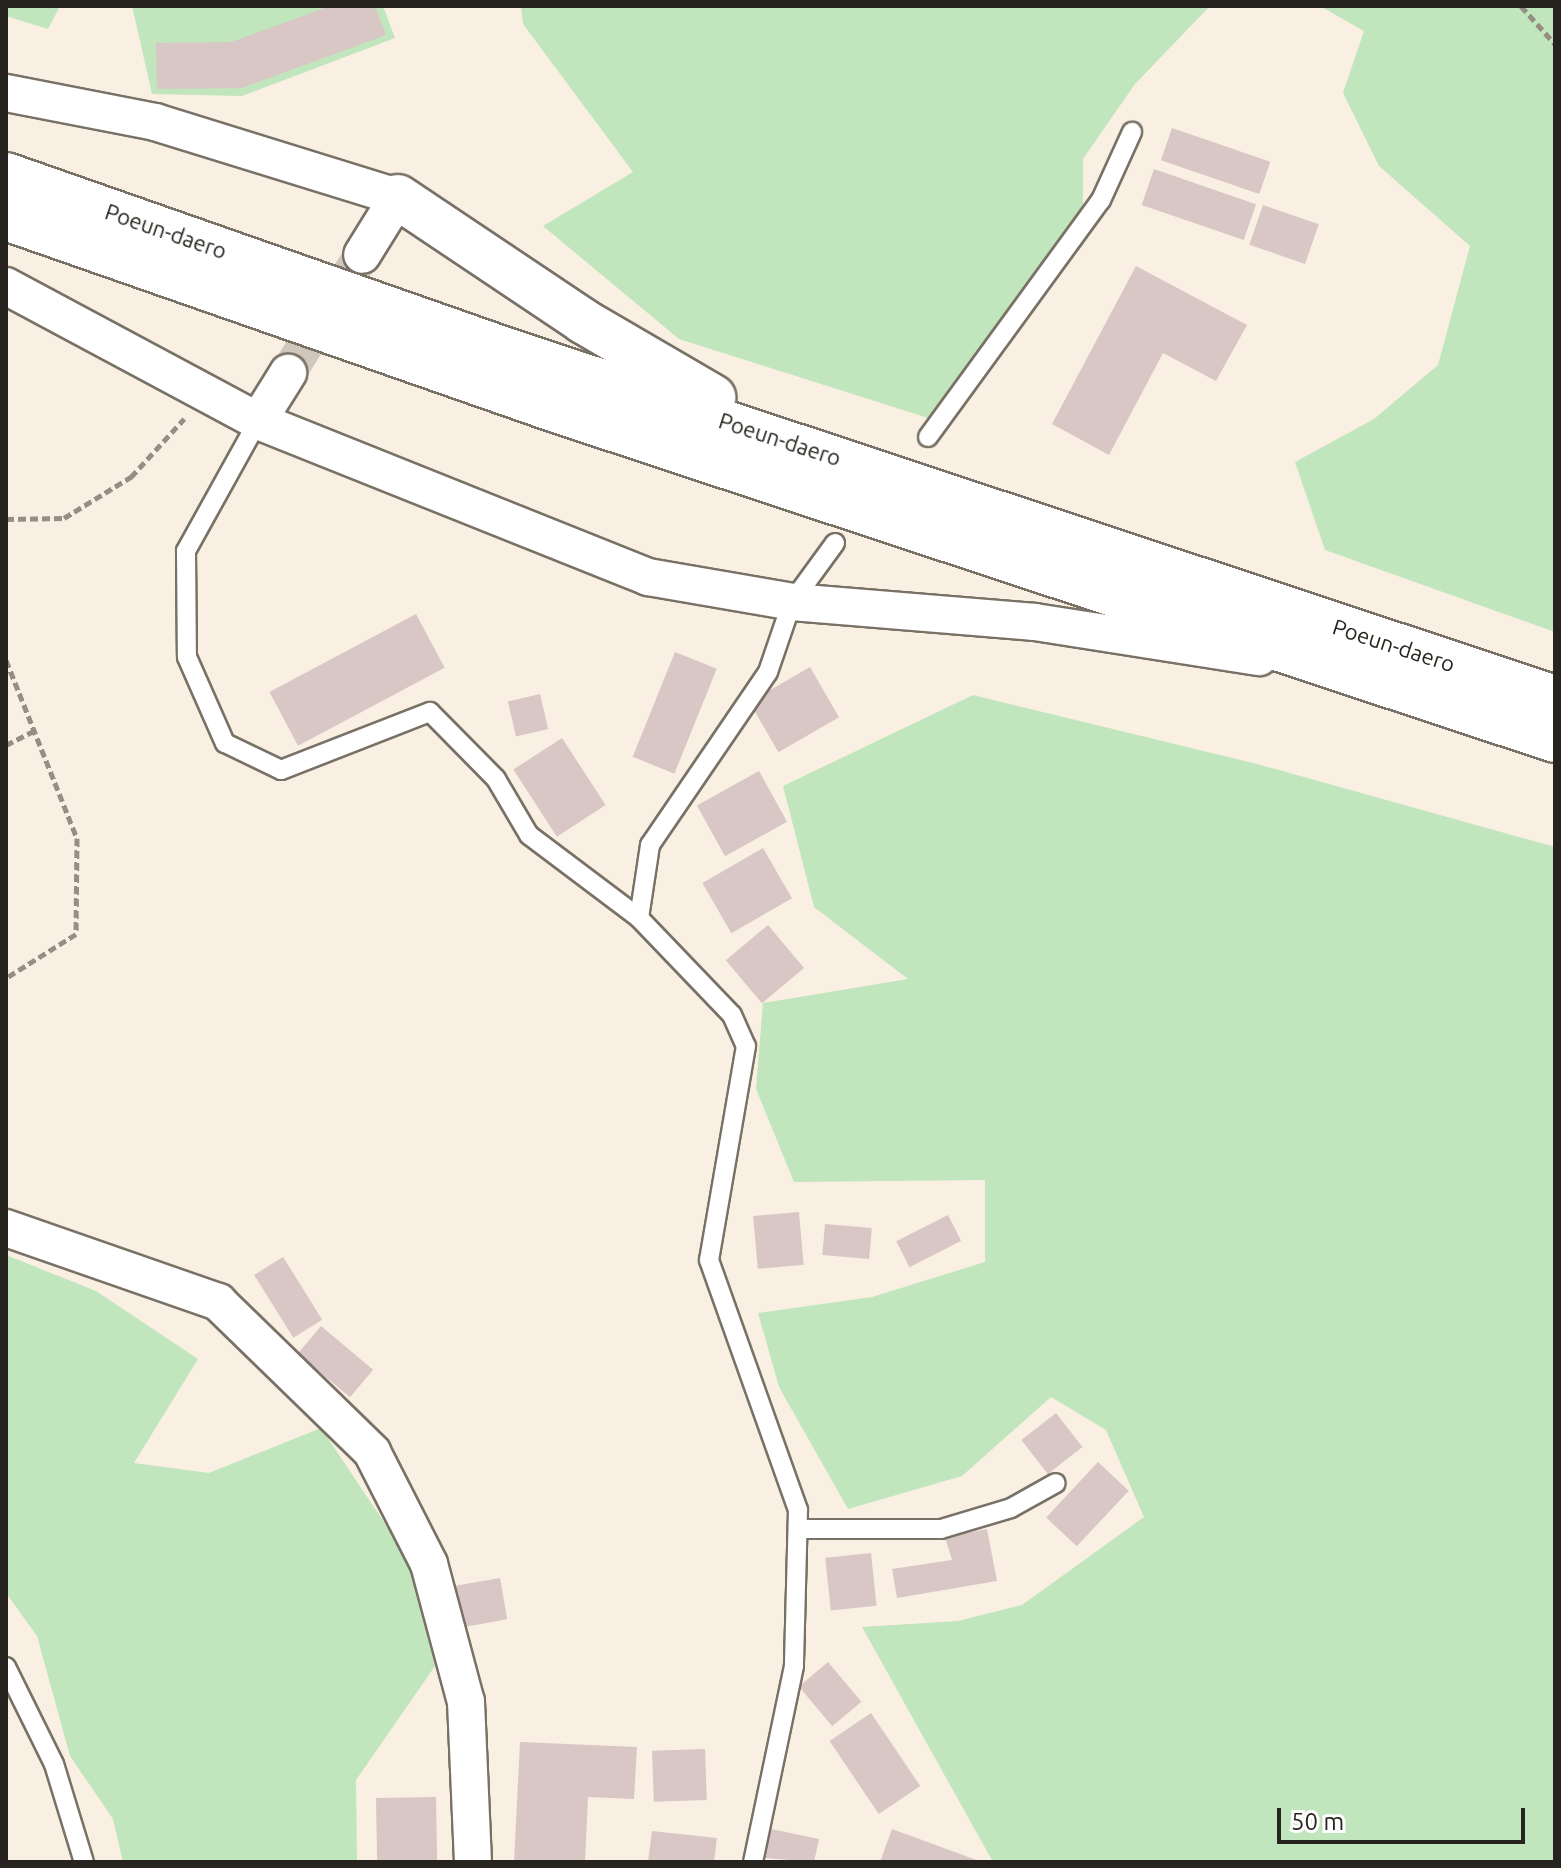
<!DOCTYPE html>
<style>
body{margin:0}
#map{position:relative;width:1561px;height:1868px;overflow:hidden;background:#f9f0e3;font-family:Ubuntu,sans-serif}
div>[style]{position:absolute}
.green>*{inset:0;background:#c1e5bd}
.building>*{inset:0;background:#d8c7c5;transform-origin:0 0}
.street-tunnel>*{height:36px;margin-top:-18px;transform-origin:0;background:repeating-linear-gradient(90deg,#cfc7bc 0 36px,transparent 0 54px)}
.path>*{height:5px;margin-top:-2.5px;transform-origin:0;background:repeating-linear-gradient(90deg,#958e85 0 8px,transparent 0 12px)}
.roads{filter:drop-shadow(2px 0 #797166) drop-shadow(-2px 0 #797166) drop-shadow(0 2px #797166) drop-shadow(0 -2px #797166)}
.lane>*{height:18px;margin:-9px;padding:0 9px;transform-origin:9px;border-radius:9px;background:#fff}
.street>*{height:36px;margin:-18px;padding:0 18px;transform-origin:18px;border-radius:18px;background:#fff}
.highway>*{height:44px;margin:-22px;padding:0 22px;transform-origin:22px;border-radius:22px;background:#fff}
span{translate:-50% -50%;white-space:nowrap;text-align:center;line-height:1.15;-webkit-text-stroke:6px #fff;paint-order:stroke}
.street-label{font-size:22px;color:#27241f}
.frame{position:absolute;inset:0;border:8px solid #27241f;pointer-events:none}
.scale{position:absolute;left:1277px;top:1808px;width:248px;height:36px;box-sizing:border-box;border:4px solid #27241f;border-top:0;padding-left:10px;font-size:24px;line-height:28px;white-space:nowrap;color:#27241f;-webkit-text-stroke:6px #fff;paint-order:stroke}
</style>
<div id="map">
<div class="green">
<div style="clip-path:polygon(6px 6px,60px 6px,48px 29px,6px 16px)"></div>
<div style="clip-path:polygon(132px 6px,383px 6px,395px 38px,242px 96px,152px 94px)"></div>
<div style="clip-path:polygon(521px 6px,1210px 6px,1135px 84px,1083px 159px,1083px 245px,1006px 334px,947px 424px,679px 339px,543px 226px,633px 172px,523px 24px)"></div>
<div style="clip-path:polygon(1320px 6px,1555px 6px,1555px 632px,1325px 550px,1295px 462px,1374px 419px,1438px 365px,1470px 246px,1379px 166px,1343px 93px,1364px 31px)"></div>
<div style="clip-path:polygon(973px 695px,1257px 764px,1555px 847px,1555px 1862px,993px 1862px,862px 1627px,958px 1621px,1022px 1605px,1144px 1517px,1106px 1430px,1051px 1397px,962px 1476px,848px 1509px,779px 1387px,758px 1313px,872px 1297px,985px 1262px,985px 1180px,794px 1182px,756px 1089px,763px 1003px,908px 979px,814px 907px,783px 786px)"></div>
<div style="clip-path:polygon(6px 1255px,96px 1291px,198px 1359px,134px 1463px,209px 1473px,321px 1428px,412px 1564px,435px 1666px,356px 1780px,357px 1862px,123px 1862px,113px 1819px,70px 1756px,37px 1636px,6px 1593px)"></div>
</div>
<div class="building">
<div style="clip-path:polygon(330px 6px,375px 6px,386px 35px,242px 88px,157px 89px,156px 43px,231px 42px)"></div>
<div style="left:1172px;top:128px;width:104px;height:34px;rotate:19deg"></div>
<div style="left:1154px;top:169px;width:108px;height:38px;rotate:19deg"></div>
<div style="left:1263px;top:205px;width:59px;height:42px;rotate:19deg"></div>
<div style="clip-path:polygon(1136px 266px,1247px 325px,1216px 381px,1163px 353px,1109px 455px,1052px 424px)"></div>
<div style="left:416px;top:614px;width:61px;height:166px;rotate:62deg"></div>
<div style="left:675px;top:652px;width:45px;height:113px;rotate:22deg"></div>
<div style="left:810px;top:667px;width:58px;height:70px;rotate:60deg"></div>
<div style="left:540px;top:694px;width:36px;height:33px;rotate:77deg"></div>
<div style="left:562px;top:738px;width:80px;height:58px;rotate:57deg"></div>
<div style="left:759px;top:771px;width:58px;height:71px;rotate:61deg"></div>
<div style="left:763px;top:848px;width:58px;height:70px;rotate:60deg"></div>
<div style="left:768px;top:925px;width:56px;height:55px;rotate:50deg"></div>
<div style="left:799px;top:1212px;width:53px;height:46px;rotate:85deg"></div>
<div style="left:948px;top:1215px;width:29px;height:58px;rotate:63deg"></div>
<div style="left:825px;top:1224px;width:47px;height:31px;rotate:5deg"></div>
<div style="left:283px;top:1257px;width:74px;height:34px;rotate:58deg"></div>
<div style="left:321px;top:1326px;width:68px;height:36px;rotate:40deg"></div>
<div style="left:1056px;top:1413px;width:43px;height:44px;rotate:52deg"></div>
<div style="left:1098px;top:1462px;width:42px;height:76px;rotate:43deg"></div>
<div style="clip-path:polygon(987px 1529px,997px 1581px,897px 1598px,892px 1569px,952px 1560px,945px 1537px)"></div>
<div style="left:871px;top:1553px;width:53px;height:46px;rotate:84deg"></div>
<div style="left:500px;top:1578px;width:42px;height:45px;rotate:80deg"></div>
<div style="left:828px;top:1662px;width:52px;height:38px;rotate:50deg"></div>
<div style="left:871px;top:1713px;width:88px;height:50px;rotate:56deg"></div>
<div style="clip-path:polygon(520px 1742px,637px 1747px,634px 1799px,588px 1797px,585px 1862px,514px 1862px)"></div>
<div style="left:705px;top:1749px;width:51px;height:53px;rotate:88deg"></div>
<div style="left:436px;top:1797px;width:65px;height:60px;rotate:89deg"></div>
<div style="clip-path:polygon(771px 1829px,819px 1839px,814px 1862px,765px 1858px)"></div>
<div style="clip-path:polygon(892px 1829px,982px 1862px,880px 1862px)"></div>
<div style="clip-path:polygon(652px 1831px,717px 1838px,714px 1862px,648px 1862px)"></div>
</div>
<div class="street-tunnel">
<div style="left:288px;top:373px;width:139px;rotate:-57.9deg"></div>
</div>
<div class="path">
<div style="left:1521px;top:6px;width:51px;rotate:48.2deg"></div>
<div style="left:6px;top:519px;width:58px;rotate:-1deg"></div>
<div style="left:64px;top:518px;width:79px;rotate:-31.5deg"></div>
<div style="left:131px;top:477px;width:79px;rotate:-47.6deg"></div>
<div style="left:6px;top:660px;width:192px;rotate:68.3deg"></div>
<div style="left:77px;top:838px;width:96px;rotate:90.6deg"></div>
<div style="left:76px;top:934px;width:83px;rotate:147.8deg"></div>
<div style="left:6px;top:745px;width:31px;rotate:-27deg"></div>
</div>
<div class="roads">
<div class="lane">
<div style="left:258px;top:421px;width:149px;rotate:119deg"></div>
<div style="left:186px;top:551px;width:106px;rotate:89.5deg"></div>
<div style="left:187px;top:657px;width:94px;rotate:66.2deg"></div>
<div style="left:225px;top:743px;width:62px;rotate:25.7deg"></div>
<div style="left:281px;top:770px;width:160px;rotate:-21.3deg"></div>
<div style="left:430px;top:712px;width:94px;rotate:45.4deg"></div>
<div style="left:496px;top:779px;width:65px;rotate:59.5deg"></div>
<div style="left:529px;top:835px;width:138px;rotate:37deg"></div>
<div style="left:639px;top:918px;width:134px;rotate:46.2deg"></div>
<div style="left:732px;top:1015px;width:34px;rotate:66deg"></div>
<div style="left:746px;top:1046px;width:217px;rotate:99.8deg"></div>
<div style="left:709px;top:1260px;width:265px;rotate:70.4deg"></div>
<div style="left:798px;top:1510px;width:156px;rotate:91.5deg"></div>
<div style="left:794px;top:1666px;width:200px;rotate:101.8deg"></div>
<div style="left:928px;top:437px;width:293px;rotate:-53.9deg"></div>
<div style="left:1101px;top:200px;width:75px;rotate:-65.5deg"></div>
<div style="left:639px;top:918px;width:74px;rotate:-81.4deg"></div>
<div style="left:650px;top:845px;width:209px;rotate:-55.7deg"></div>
<div style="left:768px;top:672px;width:74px;rotate:-71.1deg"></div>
<div style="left:792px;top:602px;width:73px;rotate:-53.9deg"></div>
<div style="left:798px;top:1529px;width:143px"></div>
<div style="left:941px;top:1529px;width:73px;rotate:-16.7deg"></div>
<div style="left:1011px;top:1508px;width:51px;rotate:-29.1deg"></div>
<div style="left:6px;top:1667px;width:108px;rotate:63.7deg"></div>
<div style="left:54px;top:1764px;width:102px;rotate:73deg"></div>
</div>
<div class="street">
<div style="left:6px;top:93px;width:152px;rotate:11deg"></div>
<div style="left:155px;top:122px;width:254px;rotate:17.2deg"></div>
<div style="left:398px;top:197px;width:68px;rotate:121.8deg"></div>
<div style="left:6px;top:286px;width:286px;rotate:28.2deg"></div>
<div style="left:258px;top:421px;width:420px;rotate:21.8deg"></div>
<div style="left:648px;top:577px;width:146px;rotate:9.8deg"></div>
<div style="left:792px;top:602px;width:244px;rotate:4.7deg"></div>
<div style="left:1035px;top:622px;width:227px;rotate:8.9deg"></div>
<div style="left:258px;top:421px;width:57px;rotate:-58deg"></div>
<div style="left:6px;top:1228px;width:225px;rotate:19.2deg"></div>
<div style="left:218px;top:1302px;width:215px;rotate:44.2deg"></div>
<div style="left:372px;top:1452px;width:126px;rotate:63deg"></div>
<div style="left:429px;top:1564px;width:143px;rotate:75deg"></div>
<div style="left:466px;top:1702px;width:160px;rotate:87.5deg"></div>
</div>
<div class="highway">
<div style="left:6px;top:175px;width:527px;rotate:19.3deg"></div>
<div style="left:503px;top:349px;width:1108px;rotate:18.35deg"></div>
<div style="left:398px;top:197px;width:223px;rotate:33.8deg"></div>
<div style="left:583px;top:321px;width:151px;rotate:30.3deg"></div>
<div style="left:6px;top:218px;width:579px;rotate:19.25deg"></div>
<div style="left:553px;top:409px;width:1055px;rotate:18.28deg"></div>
</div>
</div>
<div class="street-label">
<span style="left:166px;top:231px;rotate:19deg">Poeun-daero</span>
<span style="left:780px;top:439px;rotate:18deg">Poeun-daero</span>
<span style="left:1394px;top:645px;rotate:18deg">Poeun-daero</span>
</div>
<div class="frame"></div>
<div class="scale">50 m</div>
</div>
